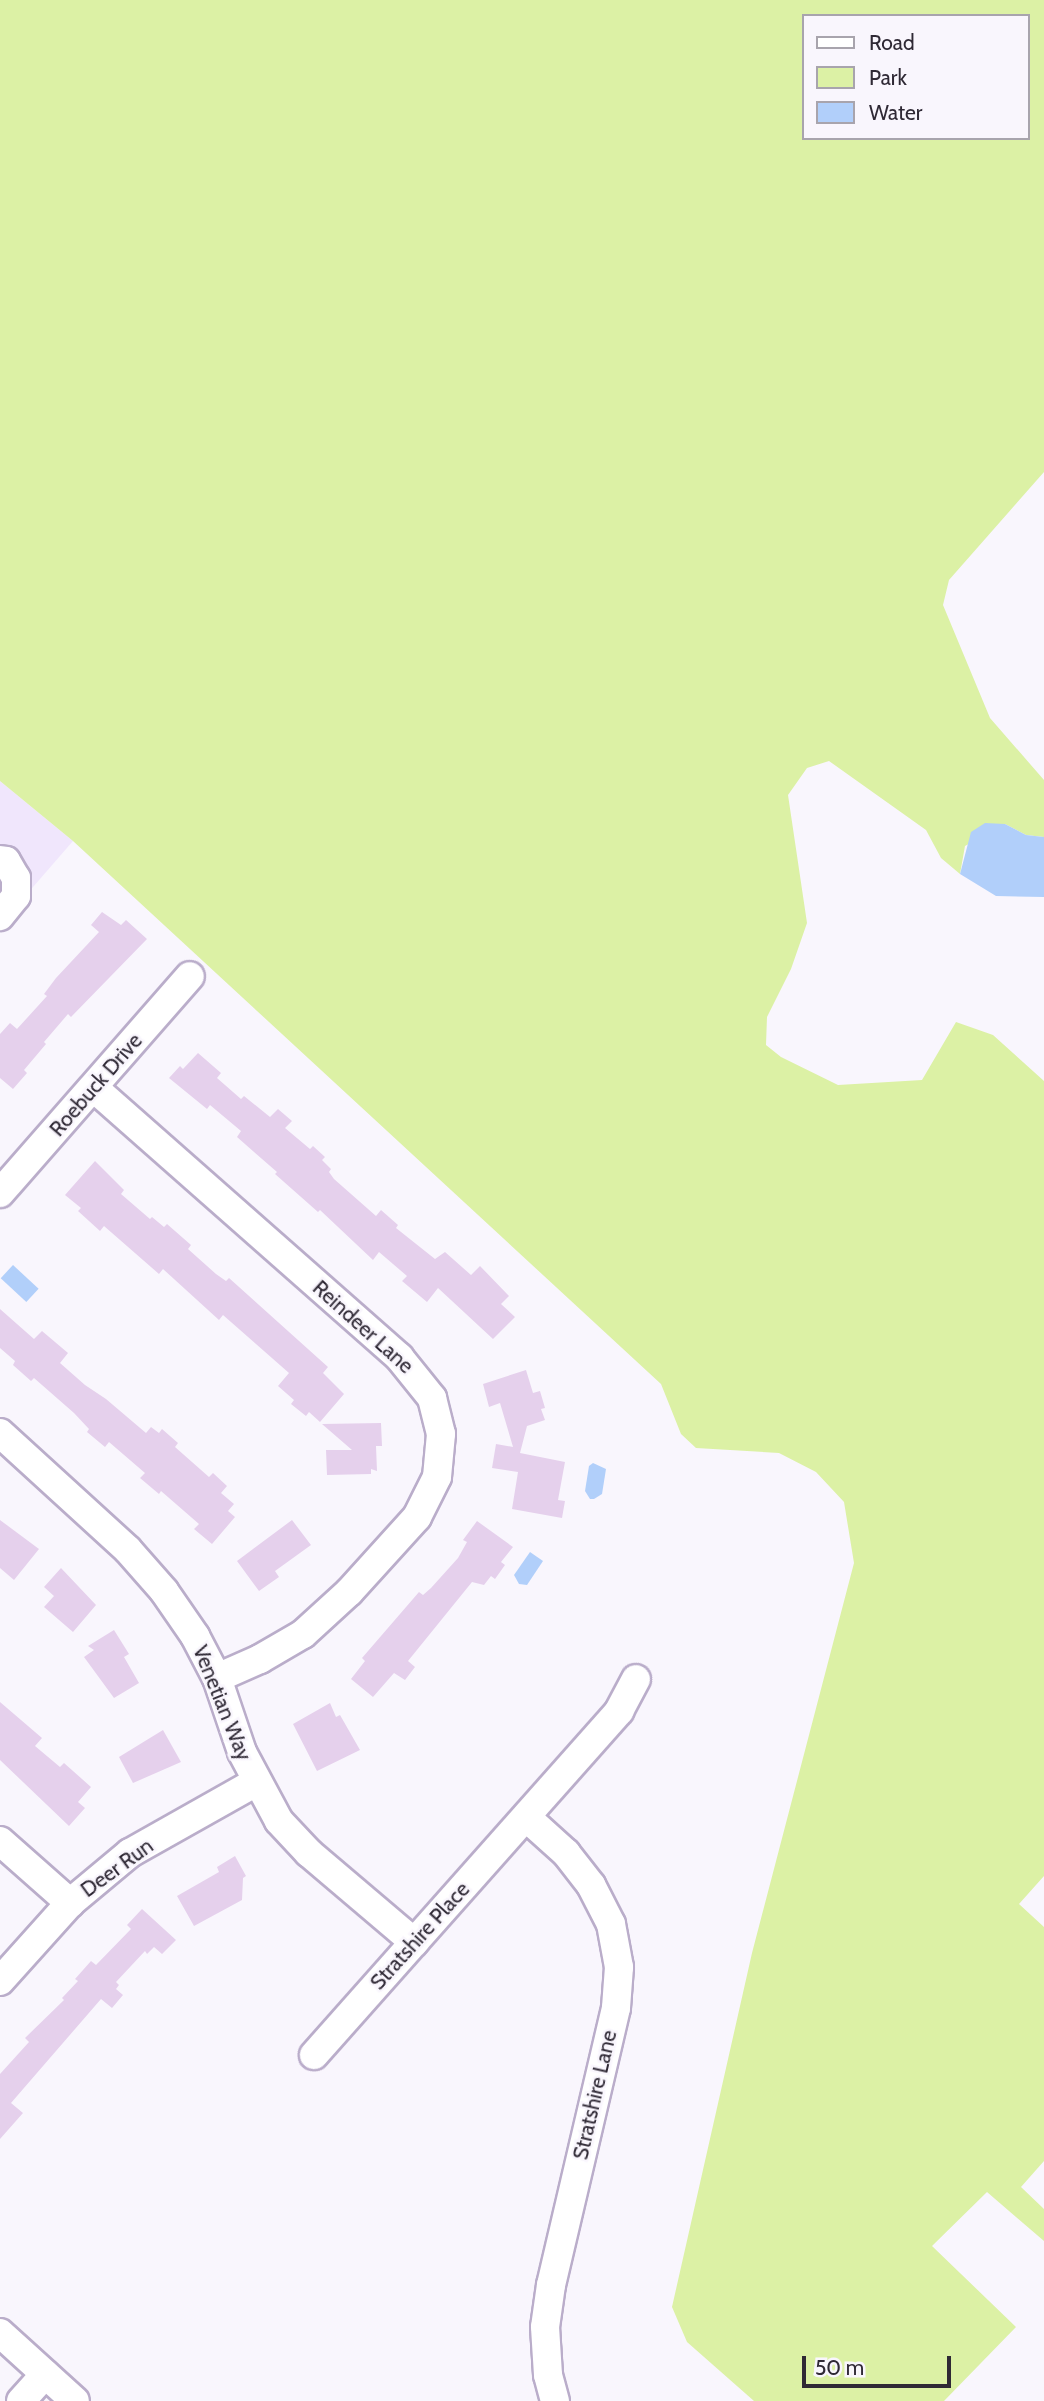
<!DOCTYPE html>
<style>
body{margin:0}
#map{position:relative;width:1044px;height:2401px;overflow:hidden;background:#f9f6fd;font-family:Cabin,sans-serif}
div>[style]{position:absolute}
.built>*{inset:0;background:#f0e6fc}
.green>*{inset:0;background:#dcf1a5}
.water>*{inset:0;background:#b1cffa;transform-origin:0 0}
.building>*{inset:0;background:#e5d0ec}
.roads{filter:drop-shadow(2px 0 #baadca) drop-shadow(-2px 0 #baadca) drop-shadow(0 2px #baadca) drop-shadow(0 -2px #baadca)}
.minor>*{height:28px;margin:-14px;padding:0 14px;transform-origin:14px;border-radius:14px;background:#fff}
span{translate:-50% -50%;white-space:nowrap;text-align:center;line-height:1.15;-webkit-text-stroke:5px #f9f6fd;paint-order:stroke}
.street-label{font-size:21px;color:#2f2935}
.legend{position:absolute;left:802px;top:14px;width:228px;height:126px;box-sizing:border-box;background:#f9f6fd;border:2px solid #a8a4ad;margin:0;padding:9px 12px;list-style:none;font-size:21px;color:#2f2935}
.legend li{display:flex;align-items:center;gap:14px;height:35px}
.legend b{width:35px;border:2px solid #a8a4ad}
.scale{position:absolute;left:802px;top:2356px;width:149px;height:32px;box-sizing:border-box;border:4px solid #2f2935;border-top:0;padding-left:9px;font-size:21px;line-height:24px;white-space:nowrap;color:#2f2935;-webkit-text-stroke:5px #f9f6fd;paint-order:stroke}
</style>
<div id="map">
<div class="built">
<div style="clip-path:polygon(0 781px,73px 841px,0 925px)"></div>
</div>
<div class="green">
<div style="clip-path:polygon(evenodd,0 0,1044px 0,1044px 472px,949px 580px,943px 605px,990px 718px,1044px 780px,1044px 837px,1026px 835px,1005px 824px,965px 846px,960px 874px,941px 858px,926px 830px,829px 761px,807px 768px,788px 795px,807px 923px,791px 969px,767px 1017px,766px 1045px,781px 1057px,838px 1085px,922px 1080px,956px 1022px,993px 1035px,1044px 1081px,1044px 1876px,1019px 1904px,1044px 1927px,1044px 2161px,1021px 2187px,1044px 2209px,1044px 2241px,987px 2192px,932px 2246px,1016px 2327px,944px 2401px,754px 2401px,687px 2342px,672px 2307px,752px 1953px,854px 1563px,844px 1502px,816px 1472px,779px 1453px,696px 1448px,681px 1434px,661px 1384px,73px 841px,0 781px,0 0,804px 16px,1028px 16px,1028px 138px,804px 138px,804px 16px)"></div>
</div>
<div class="water">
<div style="clip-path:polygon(985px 823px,1005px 824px,1026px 835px,1044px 837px,1044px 897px,996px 896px,960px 874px,971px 832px)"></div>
<div style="left:13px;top:1265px;width:35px;height:18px;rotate:43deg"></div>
<div style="clip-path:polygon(593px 1463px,606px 1469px,602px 1494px,594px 1499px,590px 1499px,585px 1491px,589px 1466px)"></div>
<div style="clip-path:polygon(530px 1552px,543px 1561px,527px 1585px,519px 1584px,514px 1575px)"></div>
</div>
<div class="building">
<div style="clip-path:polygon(102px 912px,121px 925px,126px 920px,147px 939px,71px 1017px,68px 1014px,44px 1042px,46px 1044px,24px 1070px,27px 1073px,13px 1089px,0 1078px,0 1034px,10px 1023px,17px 1029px,47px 996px,44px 994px,56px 978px,99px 932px,91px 925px)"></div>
<div style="clip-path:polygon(198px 1053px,221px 1073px,217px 1078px,241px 1099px,244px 1096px,270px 1117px,278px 1109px,292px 1121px,285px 1128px,310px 1149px,313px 1146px,325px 1157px,322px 1160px,331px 1169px,329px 1172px,334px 1179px,376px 1216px,381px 1210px,398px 1225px,396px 1228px,435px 1259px,445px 1252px,471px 1275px,480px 1266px,509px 1296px,501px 1304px,515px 1317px,493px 1339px,438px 1288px,427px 1302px,402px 1281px,407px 1276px,379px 1252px,373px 1260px,320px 1210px,318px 1212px,275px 1174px,277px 1172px,237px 1137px,241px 1131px,210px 1105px,207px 1109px,169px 1078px,180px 1066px,183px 1069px)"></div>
<div style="clip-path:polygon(95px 1161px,124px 1190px,121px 1194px,150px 1219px,152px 1217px,164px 1227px,167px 1224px,191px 1245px,188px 1249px,216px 1274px,226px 1281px,229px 1278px,328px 1367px,323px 1373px,344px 1394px,320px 1422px,309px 1412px,306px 1416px,291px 1404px,294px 1400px,278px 1386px,289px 1373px,223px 1315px,219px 1320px,163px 1269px,159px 1274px,104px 1226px,100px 1231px,78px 1211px,81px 1208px,65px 1195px)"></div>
<div style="clip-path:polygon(0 1309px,34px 1339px,42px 1331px,68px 1353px,60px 1363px,85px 1385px,106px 1399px,146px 1433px,151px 1427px,159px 1433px,162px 1429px,178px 1443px,175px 1447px,209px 1477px,213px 1473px,227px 1486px,221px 1493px,234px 1504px,228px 1511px,235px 1517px,212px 1544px,194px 1529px,199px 1524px,161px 1491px,159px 1494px,140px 1478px,145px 1473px,109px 1442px,105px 1447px,87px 1432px,89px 1429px,74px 1413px,34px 1378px,31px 1381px,13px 1365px,15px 1361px,0 1348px)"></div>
<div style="clip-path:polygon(526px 1370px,533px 1393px,540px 1391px,545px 1408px,541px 1409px,545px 1420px,527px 1426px,520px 1453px,565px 1462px,558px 1500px,565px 1501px,562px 1518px,512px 1509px,518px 1472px,492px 1468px,496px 1444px,513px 1447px,500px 1403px,489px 1407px,483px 1384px)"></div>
<div style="clip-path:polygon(381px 1423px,382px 1446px,376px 1446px,377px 1471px,371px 1469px,371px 1474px,327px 1475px,326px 1450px,352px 1450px,322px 1424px)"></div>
<div style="clip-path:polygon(0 1520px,39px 1549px,14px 1580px,0 1568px)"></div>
<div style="clip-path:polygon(292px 1520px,311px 1545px,275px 1571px,279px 1577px,259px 1591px,237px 1561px)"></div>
<div style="clip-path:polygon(477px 1521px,513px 1547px,501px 1562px,505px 1565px,495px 1579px,491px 1576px,484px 1585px,472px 1582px,408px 1661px,415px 1667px,405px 1680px,394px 1673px,373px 1697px,351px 1679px,365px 1661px,362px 1658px,419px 1592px,423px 1595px,431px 1588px,458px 1558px,467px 1542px,463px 1540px)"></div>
<div style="clip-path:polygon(61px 1568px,96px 1605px,73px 1632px,44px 1607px,54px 1596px,44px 1587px)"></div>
<div style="clip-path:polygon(114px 1630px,129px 1654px,124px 1657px,139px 1683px,114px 1698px,84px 1657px,94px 1650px,88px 1646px)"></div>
<div style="clip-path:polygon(0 1702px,42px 1738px,35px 1746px,60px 1767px,64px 1763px,91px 1787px,78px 1802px,85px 1808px,69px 1826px,0 1760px)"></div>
<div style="clip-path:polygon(330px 1703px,336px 1717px,340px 1715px,360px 1750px,317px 1771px,293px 1724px)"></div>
<div style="clip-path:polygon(163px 1730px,181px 1762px,133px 1783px,119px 1757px)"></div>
<div style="clip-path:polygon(235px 1856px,246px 1876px,243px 1878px,242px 1900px,194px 1926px,177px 1896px,219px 1872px,217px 1867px)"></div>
<div style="clip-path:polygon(142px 1909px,176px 1940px,162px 1954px,154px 1947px,147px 1954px,145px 1951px,116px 1982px,119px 1985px,116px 1989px,123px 1995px,112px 2008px,101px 1999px,11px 2103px,23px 2113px,0 2139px,0 2074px,29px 2042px,25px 2038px,64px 2000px,62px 1998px,78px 1981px,75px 1979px,91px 1961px,96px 1965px,131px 1929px,127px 1925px)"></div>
</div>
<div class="roads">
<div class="minor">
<div style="left:0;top:860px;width:6px;rotate:9deg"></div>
<div style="left:6px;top:861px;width:20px;rotate:60deg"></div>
<div style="left:16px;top:878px;width:18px;rotate:90deg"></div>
<div style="left:16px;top:896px;width:26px;rotate:129deg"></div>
<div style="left:94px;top:1088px;width:407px;rotate:41.4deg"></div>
<div style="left:399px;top:1357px;width:53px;rotate:51.2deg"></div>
<div style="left:432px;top:1398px;width:37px;rotate:76deg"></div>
<div style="left:441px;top:1434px;width:43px;rotate:95.3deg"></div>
<div style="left:437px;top:1477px;width:45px;rotate:116.6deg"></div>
<div style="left:417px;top:1517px;width:101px;rotate:132.2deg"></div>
<div style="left:349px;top:1592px;width:62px;rotate:137.6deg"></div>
<div style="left:303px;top:1634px;width:50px;rotate:149.8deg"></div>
<div style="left:260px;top:1659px;width:47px;rotate:156.2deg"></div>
<div style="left:0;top:1193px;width:288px;rotate:-48.8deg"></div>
<div style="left:0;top:1433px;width:173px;rotate:42.4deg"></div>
<div style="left:128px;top:1550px;width:55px;rotate:48.7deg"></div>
<div style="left:164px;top:1591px;width:55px;rotate:55.4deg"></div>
<div style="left:195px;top:1636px;width:47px;rotate:62.4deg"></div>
<div style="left:217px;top:1678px;width:78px;rotate:71.3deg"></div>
<div style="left:242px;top:1752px;width:78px;rotate:61.8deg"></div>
<div style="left:279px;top:1821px;width:44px;rotate:46.8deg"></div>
<div style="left:309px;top:1853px;width:138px;rotate:40.3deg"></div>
<div style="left:526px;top:1817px;width:54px;rotate:42deg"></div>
<div style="left:566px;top:1853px;width:41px;rotate:52deg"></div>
<div style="left:591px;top:1885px;width:44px;rotate:62.9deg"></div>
<div style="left:611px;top:1924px;width:44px;rotate:79.5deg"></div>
<div style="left:619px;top:1967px;width:41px;rotate:94.2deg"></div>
<div style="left:616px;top:2008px;width:285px;rotate:103.2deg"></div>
<div style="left:551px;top:2285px;width:42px;rotate:98.1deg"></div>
<div style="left:545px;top:2327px;width:48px;rotate:86.4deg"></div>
<div style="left:548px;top:2375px;width:27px;rotate:75deg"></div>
<div style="left:0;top:1841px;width:94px;rotate:41.5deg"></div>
<div style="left:0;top:1981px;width:105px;rotate:-48.1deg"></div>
<div style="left:70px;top:1903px;width:78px;rotate:-39.8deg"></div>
<div style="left:130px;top:1853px;width:145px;rotate:-29.4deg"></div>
<div style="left:314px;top:2055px;width:460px;rotate:-48.4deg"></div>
<div style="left:619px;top:1711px;width:36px;rotate:-62deg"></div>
<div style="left:0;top:2333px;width:101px;rotate:42.2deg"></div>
<div style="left:21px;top:2401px;width:36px;rotate:-48deg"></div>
</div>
</div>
<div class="street-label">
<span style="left:96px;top:1085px;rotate:-49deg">Roebuck Drive</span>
<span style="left:363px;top:1327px;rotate:42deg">Reindeer Lane</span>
<span style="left:222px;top:1703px;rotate:68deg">Venetian Way</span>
<span style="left:117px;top:1868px;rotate:-36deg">Deer Run</span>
<span style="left:420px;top:1936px;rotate:-48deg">Stratshire Place</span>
<span style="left:595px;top:2095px;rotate:-77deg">Stratshire Lane</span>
</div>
<ul class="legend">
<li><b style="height:9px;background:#fff"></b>Road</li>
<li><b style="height:19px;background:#dcf1a5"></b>Park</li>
<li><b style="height:19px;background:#b1cffa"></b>Water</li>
</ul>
<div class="scale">50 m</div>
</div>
